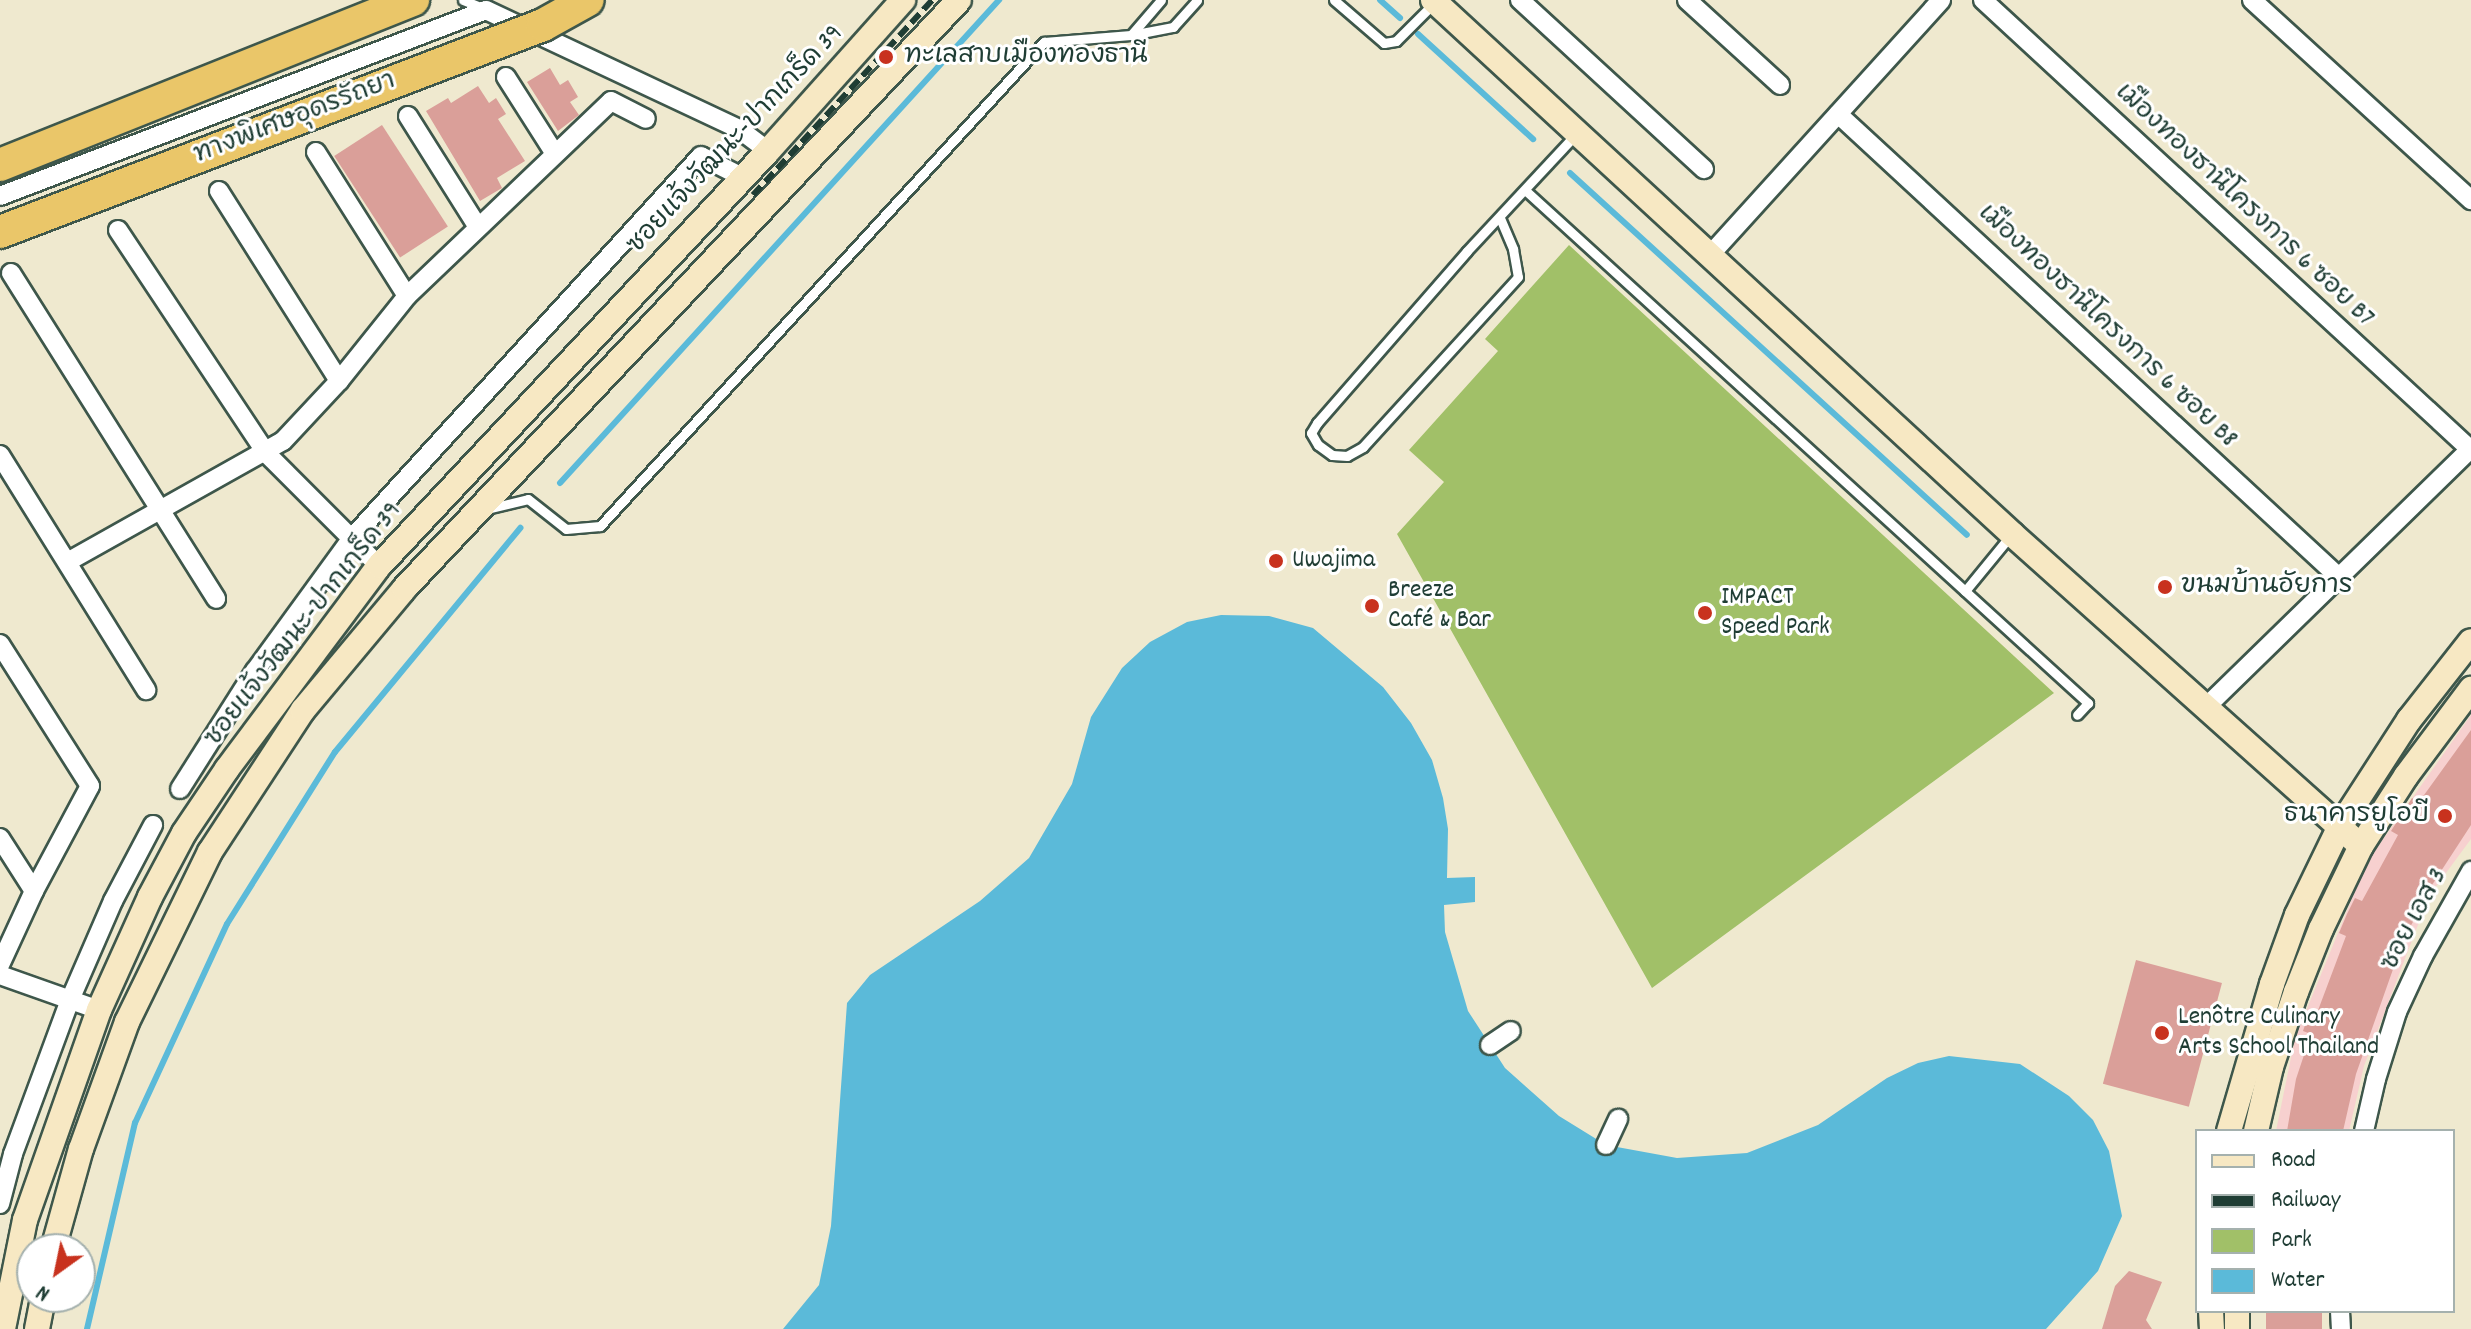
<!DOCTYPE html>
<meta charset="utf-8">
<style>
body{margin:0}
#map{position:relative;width:2471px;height:1329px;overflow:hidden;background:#efe9cf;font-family:Dekko,"Playpen Sans Thai",sans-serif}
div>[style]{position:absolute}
.built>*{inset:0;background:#f7d0cf}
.green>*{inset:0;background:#a1c068}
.water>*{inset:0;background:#5bbad9}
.stream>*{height:6px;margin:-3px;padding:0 3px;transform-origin:3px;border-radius:3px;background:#5bbad9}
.building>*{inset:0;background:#da9f99;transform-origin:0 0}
.roads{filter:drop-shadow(2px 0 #3e574b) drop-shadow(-2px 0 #3e574b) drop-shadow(0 2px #3e574b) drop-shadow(0 -2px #3e574b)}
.lane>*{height:9px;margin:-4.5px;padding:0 4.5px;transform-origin:4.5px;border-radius:4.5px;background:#fff}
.street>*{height:18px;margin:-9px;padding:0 9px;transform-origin:9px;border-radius:9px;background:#fff}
.secondary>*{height:24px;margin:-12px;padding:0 12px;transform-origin:12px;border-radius:12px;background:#f7e8c3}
.highway>*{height:32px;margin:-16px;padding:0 16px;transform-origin:16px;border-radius:16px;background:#eac669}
.rail>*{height:6px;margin-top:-3px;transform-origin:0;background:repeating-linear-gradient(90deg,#1f3d34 0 12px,transparent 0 18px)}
.bridges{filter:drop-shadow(2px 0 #3e574b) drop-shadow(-2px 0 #3e574b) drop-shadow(0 2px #3e574b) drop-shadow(0 -2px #3e574b)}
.highway-bridge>*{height:32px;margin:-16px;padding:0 16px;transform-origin:16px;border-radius:16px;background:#eac669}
.dots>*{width:22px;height:22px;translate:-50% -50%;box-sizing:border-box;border:4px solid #fff;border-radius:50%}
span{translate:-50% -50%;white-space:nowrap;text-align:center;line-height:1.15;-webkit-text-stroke:6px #fff;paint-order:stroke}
.poi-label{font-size:26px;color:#1f3d34}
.left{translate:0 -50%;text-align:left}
.right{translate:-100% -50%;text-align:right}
.street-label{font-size:26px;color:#1f3d34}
.legend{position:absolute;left:2195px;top:1129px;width:260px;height:184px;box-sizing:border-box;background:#fff;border:2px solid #a5b1ae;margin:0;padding:10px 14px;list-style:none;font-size:24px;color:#1f3d34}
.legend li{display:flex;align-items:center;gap:16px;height:40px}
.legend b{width:40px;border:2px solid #a5b1ae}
.north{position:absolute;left:16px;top:1233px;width:80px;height:80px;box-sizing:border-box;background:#fff;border:2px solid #a5b1ae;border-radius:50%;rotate:213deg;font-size:22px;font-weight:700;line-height:32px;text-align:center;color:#1f3d34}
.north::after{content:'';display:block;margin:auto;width:28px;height:36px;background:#c8321e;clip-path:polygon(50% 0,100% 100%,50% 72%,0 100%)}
</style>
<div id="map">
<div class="built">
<div style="clip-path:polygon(2471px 715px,2471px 839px,2429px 896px,2364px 1066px,2349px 1131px,2276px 1131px,2295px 1038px,2367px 862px)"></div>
</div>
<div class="green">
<div style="clip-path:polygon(1569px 245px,2054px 693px,1652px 988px,1397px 534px,1444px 482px,1409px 450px,1498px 351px,1485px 339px)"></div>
</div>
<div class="water">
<div style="clip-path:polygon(1221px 615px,1269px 616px,1313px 628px,1383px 687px,1411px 723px,1432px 760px,1443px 798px,1448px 829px,1447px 878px,1475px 877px,1475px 902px,1444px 905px,1445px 932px,1468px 1011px,1505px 1068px,1559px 1116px,1606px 1145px,1677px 1158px,1747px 1153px,1818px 1125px,1887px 1078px,1918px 1063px,1949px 1056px,2020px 1064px,2069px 1096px,2093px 1120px,2109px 1151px,2122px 1216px,2098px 1271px,2046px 1329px,783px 1329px,819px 1285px,831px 1226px,847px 1003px,870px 975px,980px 901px,1029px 858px,1072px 784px,1091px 717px,1122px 668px,1150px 642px,1187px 622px)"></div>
</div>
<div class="stream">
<div style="left:1380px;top:0;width:27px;rotate:42deg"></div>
<div style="left:1418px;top:34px;width:156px;rotate:42.4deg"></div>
<div style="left:1570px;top:173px;width:537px;rotate:42.36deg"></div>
<div style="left:560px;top:483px;width:653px;rotate:-47.73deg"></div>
<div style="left:87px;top:1329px;width:212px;rotate:-76.9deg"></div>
<div style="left:135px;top:1123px;width:219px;rotate:-65.2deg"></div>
<div style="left:227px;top:924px;width:203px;rotate:-57.9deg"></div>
<div style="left:335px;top:752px;width:291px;rotate:-50.4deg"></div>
</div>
<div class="building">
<div style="clip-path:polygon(550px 68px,560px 85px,568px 80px,578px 97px,570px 102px,579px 115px,558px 131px,527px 82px)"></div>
<div style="clip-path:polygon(478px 86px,489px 103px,496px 98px,506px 114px,498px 119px,525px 161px,497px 178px,502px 188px,480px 201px,426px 111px,448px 98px,451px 103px)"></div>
<div style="left:382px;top:125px;width:121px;height:57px;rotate:57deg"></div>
<div style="clip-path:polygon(2471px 730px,2471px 825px,2432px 885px,2403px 941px,2356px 1074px,2343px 1131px,2287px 1131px,2296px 1079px,2311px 1034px,2303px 1031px,2310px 1010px,2317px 1013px,2346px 936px,2339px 933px,2347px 914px,2355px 898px,2362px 901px,2398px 835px,2391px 831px,2400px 817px,2412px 798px,2419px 802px)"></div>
<div style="left:2136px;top:960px;width:89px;height:128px;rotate:15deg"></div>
<div style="clip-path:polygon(2129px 1271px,2162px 1282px,2146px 1320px,2152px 1329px,2102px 1329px,2115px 1286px)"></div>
<div style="left:2266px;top:1311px;width:56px;height:18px"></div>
</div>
<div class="roads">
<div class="lane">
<div style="left:463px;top:0;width:22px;rotate:22deg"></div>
<div style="left:1334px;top:0;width:66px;rotate:40.7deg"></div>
<div style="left:1384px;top:43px;width:12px;rotate:-9deg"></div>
<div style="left:1396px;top:41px;width:55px;rotate:-45deg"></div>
<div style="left:1131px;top:35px;width:43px;rotate:-10.8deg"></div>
<div style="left:1173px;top:27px;width:36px;rotate:-48deg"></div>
<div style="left:1525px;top:190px;width:762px;rotate:42.34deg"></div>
<div style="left:2088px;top:703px;width:16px;rotate:133deg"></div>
<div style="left:1500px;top:218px;width:34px;rotate:67deg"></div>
<div style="left:1513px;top:249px;width:28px;rotate:80deg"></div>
<div style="left:1518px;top:277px;width:230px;rotate:132.4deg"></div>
<div style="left:1363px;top:447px;width:18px;rotate:151deg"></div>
<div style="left:1347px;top:456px;width:15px;rotate:-176deg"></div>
<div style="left:1332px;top:455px;width:17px;rotate:-144deg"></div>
<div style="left:1318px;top:445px;width:14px;rotate:-120deg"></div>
<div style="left:1311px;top:433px;width:12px;rotate:-59deg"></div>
<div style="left:1317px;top:423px;width:228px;rotate:-48.9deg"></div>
<div style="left:1467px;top:251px;width:160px;rotate:-47deg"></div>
<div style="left:487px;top:509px;width:42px;rotate:-13.7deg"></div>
<div style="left:528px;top:499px;width:48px;rotate:38.3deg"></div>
<div style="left:566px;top:529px;width:34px;rotate:-5deg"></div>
<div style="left:600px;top:526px;width:657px;rotate:-47.47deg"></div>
<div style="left:1044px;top:42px;width:87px;rotate:-4.6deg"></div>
<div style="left:1131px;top:35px;width:46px;rotate:-49.4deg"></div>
<div style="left:1965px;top:591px;width:71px;rotate:-50.7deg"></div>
</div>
<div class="street">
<div style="left:1520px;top:0;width:250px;rotate:42.6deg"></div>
<div style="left:1687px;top:0;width:126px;rotate:42.4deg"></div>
<div style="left:1983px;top:0;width:662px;rotate:42.68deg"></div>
<div style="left:2252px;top:0;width:297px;rotate:42.4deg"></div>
<div style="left:506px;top:77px;width:91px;rotate:57.5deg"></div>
<div style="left:1838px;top:114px;width:684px;rotate:42.75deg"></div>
<div style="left:408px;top:116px;width:131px;rotate:57.8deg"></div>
<div style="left:316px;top:152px;width:170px;rotate:57.7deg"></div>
<div style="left:219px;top:191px;width:225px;rotate:57.7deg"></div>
<div style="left:0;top:196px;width:520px;rotate:-20.94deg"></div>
<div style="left:486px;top:10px;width:280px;rotate:25.2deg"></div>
<div style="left:739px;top:129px;width:36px;rotate:37deg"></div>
<div style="left:118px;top:230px;width:268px;rotate:56.4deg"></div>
<div style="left:266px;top:453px;width:160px;rotate:45deg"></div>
<div style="left:1710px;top:255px;width:344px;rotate:-47.8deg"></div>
<div style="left:11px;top:273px;width:385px;rotate:57.8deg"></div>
<div style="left:0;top:455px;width:277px;rotate:58.1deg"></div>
<div style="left:69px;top:561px;width:245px;rotate:-29.3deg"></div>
<div style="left:283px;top:441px;width:82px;rotate:-47deg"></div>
<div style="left:339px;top:381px;width:109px;rotate:-51.3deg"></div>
<div style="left:407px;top:296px;width:282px;rotate:-43.7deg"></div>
<div style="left:611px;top:101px;width:39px;rotate:27deg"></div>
<div style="left:0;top:644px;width:168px;rotate:57.6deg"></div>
<div style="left:90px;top:786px;width:119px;rotate:118.1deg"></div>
<div style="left:34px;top:891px;width:81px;rotate:114.7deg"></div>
<div style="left:2206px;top:707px;width:371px;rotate:-44.3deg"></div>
<div style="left:180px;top:789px;width:140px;rotate:-57.6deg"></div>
<div style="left:255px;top:671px;width:165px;rotate:-53.9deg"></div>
<div style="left:352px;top:538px;width:517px;rotate:-47.58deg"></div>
<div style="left:701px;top:156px;width:46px;rotate:27.1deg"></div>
<div style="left:0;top:838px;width:63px;rotate:57.3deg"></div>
<div style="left:0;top:975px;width:105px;rotate:19.5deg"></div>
<div style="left:1490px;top:1045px;width:25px;rotate:-34deg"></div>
<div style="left:2364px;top:1131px;width:53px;rotate:-77deg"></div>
<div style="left:2376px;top:1079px;width:70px;rotate:-72.6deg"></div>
<div style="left:2397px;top:1012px;width:62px;rotate:-65.1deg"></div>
<div style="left:2423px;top:956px;width:98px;rotate:-60.5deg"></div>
<div style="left:1606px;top:1145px;width:29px;rotate:-65deg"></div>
<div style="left:0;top:1204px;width:52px;rotate:-75.4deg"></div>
<div style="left:13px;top:1154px;width:164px;rotate:-69.7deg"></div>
<div style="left:70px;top:1000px;width:108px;rotate:-66.5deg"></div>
<div style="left:113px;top:901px;width:86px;rotate:-62.2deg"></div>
<div style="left:2340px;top:1311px;width:18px;rotate:87deg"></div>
</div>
<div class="secondary">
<div style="left:1433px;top:0;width:788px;rotate:42.68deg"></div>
<div style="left:2012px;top:534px;width:468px;rotate:41.8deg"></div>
<div style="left:2229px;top:1131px;width:153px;rotate:-73.7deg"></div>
<div style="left:2272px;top:984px;width:73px;rotate:-70.1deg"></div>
<div style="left:2297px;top:915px;width:97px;rotate:-64.2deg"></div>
<div style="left:2339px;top:828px;width:129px;rotate:-57.1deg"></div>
<div style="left:2409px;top:720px;width:100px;rotate:-51.9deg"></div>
<div style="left:2256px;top:1131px;width:66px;rotate:-76.8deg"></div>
<div style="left:2271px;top:1067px;width:79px;rotate:-71.6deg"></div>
<div style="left:2296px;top:992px;width:68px;rotate:-68.4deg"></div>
<div style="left:2321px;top:929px;width:92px;rotate:-64.3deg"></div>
<div style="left:2361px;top:846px;width:83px;rotate:-57.3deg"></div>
<div style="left:2406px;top:776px;width:109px;rotate:-53.2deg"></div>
<div style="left:53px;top:1249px;width:104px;rotate:-74.4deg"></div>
<div style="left:81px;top:1149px;width:135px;rotate:-70.1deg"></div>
<div style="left:127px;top:1022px;width:189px;rotate:-64deg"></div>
<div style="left:210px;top:852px;width:170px;rotate:-56.8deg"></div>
<div style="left:303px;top:710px;width:158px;rotate:-50.1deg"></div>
<div style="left:404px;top:589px;width:809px;rotate:-46.7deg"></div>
<div style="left:2211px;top:1311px;width:18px;rotate:87deg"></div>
<div style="left:2237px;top:1311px;width:18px;rotate:90deg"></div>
<div style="left:3px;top:1329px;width:111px;rotate:-78.6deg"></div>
<div style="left:25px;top:1220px;width:223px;rotate:-70.6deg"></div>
<div style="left:99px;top:1010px;width:124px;rotate:-65.7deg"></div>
<div style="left:150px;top:897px;width:72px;rotate:-62deg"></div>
<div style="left:184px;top:833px;width:77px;rotate:-56.1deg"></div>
<div style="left:227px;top:769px;width:254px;rotate:-53.2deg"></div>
<div style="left:379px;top:566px;width:569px;rotate:-46.85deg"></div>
<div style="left:768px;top:151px;width:203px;rotate:-48.2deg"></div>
<div style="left:37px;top:1329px;width:33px;rotate:-79deg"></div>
</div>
<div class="highway">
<div style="left:0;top:165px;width:445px;rotate:-21.8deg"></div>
</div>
</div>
<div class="rail">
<div style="left:753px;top:195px;width:265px;rotate:-47.4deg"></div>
</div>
<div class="bridges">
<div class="highway-bridge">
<div style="left:0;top:232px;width:581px;rotate:-20.87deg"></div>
<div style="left:543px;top:25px;width:51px;rotate:-29.1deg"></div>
</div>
</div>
<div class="dots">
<div style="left:886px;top:57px;background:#c8321e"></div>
<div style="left:1276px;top:561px;background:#c8321e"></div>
<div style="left:2165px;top:587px;background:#c8321e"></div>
<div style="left:1372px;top:606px;background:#c8321e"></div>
<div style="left:1705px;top:613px;background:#c8321e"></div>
<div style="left:2445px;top:816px;background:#c8321e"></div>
<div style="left:2162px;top:1033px;background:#c8321e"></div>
</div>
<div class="poi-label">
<span class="left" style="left:904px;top:57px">ทะเลสาบเมืองทองธานี</span>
<span class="left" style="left:1292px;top:561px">Uwajima</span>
<span class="left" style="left:2181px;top:587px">ขนมบ้านอัยการ</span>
<span class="left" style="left:1388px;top:606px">Breeze<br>Café &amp; Bar</span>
<span class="left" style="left:1721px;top:613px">IMPACT<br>Speed Park</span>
<span class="right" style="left:2429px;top:816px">ธนาคารยูโอบี</span>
<span class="left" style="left:2178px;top:1033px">Lenôtre Culinary<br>Arts School Thailand</span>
</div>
<div class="street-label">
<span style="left:295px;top:119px;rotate:-21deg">ทางพิเศษอุดรรัถยา</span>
<span style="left:736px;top:140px;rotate:-47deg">ซอยแจ้งวัฒนะ-ปากเกร็ด 39</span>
<span style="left:2244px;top:206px;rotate:43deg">เมืองทองธานีโครงการ 6 ซอย B7</span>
<span style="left:2107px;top:327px;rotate:43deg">เมืองทองธานีโครงการ 6 ซอย B8</span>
<span style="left:304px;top:625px;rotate:-52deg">ซอยแจ้งวัฒนะ-ปากเกร็ด 39</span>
<span style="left:2415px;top:920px;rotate:-62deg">ซอย เอส 3</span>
</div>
<ul class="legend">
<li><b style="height:10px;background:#f7e8c3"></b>Road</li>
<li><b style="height:10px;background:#1f3d34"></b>Railway</li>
<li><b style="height:22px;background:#a1c068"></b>Park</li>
<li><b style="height:22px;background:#5bbad9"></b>Water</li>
</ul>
<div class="north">N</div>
</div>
